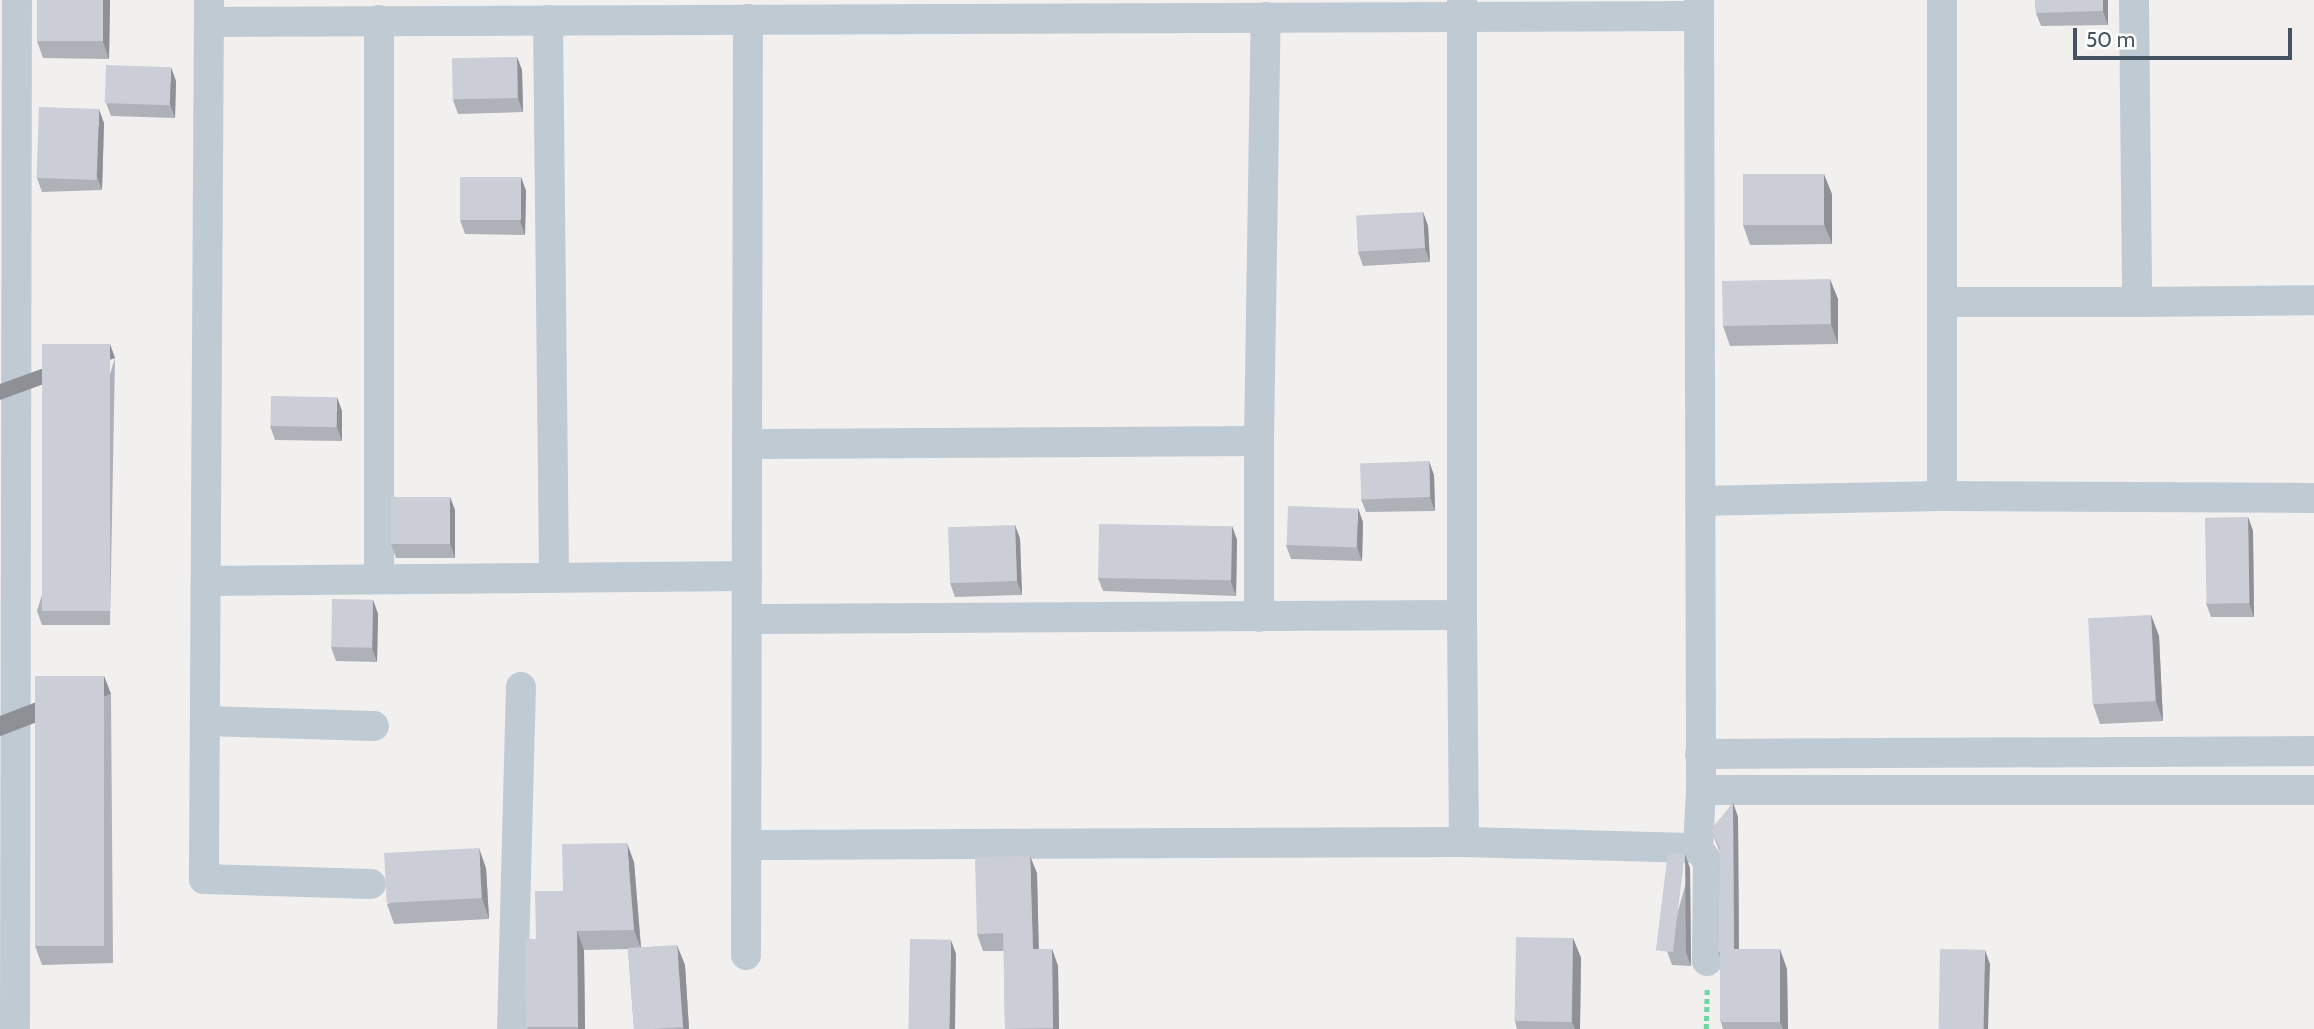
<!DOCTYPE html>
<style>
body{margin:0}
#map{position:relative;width:2314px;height:1029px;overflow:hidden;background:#f2efef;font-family:Cabin,sans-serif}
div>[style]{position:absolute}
.path>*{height:4.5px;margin-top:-2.25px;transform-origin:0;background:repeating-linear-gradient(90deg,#6dd7a4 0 5px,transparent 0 8.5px)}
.street>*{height:30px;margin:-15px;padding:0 15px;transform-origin:15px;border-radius:15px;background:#bfcad3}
.wall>*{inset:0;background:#afb1b8}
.shaded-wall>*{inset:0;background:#8e9096;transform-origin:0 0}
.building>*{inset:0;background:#cbced6;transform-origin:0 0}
span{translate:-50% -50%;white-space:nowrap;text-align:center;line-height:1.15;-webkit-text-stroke:6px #fff;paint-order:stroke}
.scale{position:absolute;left:2073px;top:28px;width:219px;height:32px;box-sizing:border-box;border:4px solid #455360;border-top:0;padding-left:9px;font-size:21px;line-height:24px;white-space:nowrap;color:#455360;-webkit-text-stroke:5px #fff;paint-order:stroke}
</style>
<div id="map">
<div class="path">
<div style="left:1706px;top:1029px;width:41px;rotate:-88.6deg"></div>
</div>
<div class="street">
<div style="left:209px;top:0;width:879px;rotate:90.33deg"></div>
<div style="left:204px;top:879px;width:167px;rotate:1.7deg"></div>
<div style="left:1699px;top:0;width:790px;rotate:89.85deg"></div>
<div style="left:1701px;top:790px;width:613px"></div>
<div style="left:1942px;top:0;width:496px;rotate:90deg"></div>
<div style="left:1942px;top:496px;width:372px;rotate:0.3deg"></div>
<div style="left:2134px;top:0;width:302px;rotate:89.4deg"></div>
<div style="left:2137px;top:302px;width:177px;rotate:-0.6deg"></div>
<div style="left:548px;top:20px;width:556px;rotate:89.38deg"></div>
<div style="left:209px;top:22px;width:1490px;rotate:-0.23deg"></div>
<div style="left:1944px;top:302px;width:193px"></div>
<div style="left:749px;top:444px;width:510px;rotate:-0.34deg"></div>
<div style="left:1259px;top:441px;width:424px;rotate:-89.1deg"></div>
<div style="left:1700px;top:501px;width:242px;rotate:-1.2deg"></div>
<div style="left:379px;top:577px;width:557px;rotate:-90deg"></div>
<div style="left:207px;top:581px;width:540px;rotate:-0.53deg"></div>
<div style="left:1462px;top:615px;width:227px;rotate:89.5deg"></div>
<div style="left:1259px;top:617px;width:176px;rotate:-90deg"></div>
<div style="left:747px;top:619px;width:715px;rotate:-0.32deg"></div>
<div style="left:1462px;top:615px;width:615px;rotate:-90deg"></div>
<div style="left:206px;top:721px;width:168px;rotate:1.7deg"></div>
<div style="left:1700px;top:754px;width:614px;rotate:-0.28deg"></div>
<div style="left:747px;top:845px;width:717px;rotate:-0.24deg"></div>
<div style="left:1464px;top:842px;width:234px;rotate:1.5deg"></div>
<div style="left:1698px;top:848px;width:58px;rotate:-87deg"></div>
<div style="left:1698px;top:848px;width:17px;rotate:54deg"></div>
<div style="left:1708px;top:862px;width:99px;rotate:90.6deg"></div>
<div style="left:746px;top:955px;width:936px;rotate:-89.88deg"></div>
<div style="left:15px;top:1029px;width:1029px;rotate:-89.89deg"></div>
<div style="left:512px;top:1029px;width:342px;rotate:-88.5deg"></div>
</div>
<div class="wall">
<div style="clip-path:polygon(110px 0,109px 59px,43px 58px,37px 41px)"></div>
<div style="clip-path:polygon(2035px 0,2108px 0,2108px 25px,2041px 26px,2036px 13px)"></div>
<div style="clip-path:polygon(517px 57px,522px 70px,523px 112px,458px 114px,453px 100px)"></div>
<div style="clip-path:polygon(176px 81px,175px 118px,111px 116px,106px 103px)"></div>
<div style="clip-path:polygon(104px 123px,102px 190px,42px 192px,37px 178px)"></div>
<div style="clip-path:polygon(521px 177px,526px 191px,525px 235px,465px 234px,460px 220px)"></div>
<div style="clip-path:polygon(1832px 194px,1832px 244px,1750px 245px,1743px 225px)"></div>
<div style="clip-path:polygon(1423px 212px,1428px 226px,1430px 262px,1363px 266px,1358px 252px)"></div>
<div style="clip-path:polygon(1838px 299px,1838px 344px,1730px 346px,1723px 326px)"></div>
<div style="clip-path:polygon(115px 358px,110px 625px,42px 625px,37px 611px)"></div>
<div style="clip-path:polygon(342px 411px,342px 441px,275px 440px,270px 426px)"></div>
<div style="clip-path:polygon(1434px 475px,1435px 511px,1366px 512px,1361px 499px)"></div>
<div style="clip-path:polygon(450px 497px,455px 510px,455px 558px,396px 558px,391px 544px)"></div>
<div style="clip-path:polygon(2248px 517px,2253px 531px,2254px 617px,2211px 617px,2206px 603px)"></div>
<div style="clip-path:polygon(1363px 522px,1362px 561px,1291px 559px,1286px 545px)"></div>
<div style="clip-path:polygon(1015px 525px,1020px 539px,1022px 595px,955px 597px,950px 583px)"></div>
<div style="clip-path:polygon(1232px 526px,1237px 540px,1236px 596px,1103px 591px,1098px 578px)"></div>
<div style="clip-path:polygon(373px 600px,378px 614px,377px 662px,336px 661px,331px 647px)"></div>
<div style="clip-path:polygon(2151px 615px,2159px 636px,2163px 721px,2100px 724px,2093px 704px)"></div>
<div style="clip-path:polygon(104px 676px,111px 694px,113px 963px,42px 965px,35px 946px)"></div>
<div style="clip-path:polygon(1733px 803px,1738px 817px,1739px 949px,1787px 969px,1788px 1029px,1723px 1029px,1721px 1022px,1720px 958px,1718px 952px,1720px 852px,1711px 830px)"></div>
<div style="clip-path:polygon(634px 862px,641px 947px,685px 965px,689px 1029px,634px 1029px,628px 949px,584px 950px,585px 1029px,527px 1029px,536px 939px,563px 891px)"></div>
<div style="clip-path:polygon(486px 868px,489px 919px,394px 924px,387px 904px)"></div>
<div style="clip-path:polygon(1690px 868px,1691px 966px,1672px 965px,1667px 951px)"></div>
<div style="clip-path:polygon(1037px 873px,1039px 949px,1052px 949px,1058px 966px,1059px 1029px,1005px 1029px,1004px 951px,983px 951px,977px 934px)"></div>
<div style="clip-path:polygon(1573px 938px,1581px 958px,1580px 1029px,1517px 1029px,1515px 1021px)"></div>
</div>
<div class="shaded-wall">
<div style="clip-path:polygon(103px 0,110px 0,109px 59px,103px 42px)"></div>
<div style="clip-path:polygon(2103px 0,2108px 0,2108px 25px,2103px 11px)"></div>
<div style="clip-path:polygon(517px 57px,522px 70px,523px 112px,518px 98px)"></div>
<div style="clip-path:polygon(171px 67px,176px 81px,175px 118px,170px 104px)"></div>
<div style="clip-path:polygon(99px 109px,104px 123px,102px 190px,97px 176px)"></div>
<div style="clip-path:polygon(1824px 174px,1832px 194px,1832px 244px,1824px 224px)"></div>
<div style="clip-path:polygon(521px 177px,526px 191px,525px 235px,520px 221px)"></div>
<div style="clip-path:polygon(1423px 212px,1428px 226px,1430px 262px,1425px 248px)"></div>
<div style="clip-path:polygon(1830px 279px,1838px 299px,1838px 344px,1831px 324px)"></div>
<div style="left:110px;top:344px;width:15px;height:267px;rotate:70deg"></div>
<div style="clip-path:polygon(337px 397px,342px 411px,342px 441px,337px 427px)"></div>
<div style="clip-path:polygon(1429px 461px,1434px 475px,1435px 511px,1430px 497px)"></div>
<div style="clip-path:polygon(450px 497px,455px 510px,455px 558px,450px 544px)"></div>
<div style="clip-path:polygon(1358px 508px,1363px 522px,1362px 561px,1357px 547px)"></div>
<div style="clip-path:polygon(2248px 517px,2253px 531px,2254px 617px,2249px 603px)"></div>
<div style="clip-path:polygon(1015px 525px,1020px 539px,1022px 595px,1017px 581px)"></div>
<div style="clip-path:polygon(1232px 526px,1237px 540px,1236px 596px,1231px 582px)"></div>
<div style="clip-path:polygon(373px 600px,378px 614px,377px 662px,372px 648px)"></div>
<div style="clip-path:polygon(2151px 615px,2159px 636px,2163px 721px,2156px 701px)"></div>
<div style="left:104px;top:676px;width:19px;height:269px;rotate:69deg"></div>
<div style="clip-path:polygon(1733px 803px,1738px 817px,1739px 966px,1734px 953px)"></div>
<div style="clip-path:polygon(627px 843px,634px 862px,641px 949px,634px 930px)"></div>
<div style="clip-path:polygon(479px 848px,486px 868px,489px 919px,482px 898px)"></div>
<div style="clip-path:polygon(1685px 854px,1690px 868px,1691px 966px,1686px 952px)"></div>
<div style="clip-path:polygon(1030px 856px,1037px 873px,1039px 966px,1033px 949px)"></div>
<div style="clip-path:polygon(577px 931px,584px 950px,585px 1029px,579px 1029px,578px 1027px)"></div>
<div style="clip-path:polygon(1573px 938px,1581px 958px,1580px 1029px,1575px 1029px,1572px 1022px)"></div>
<div style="clip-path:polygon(951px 940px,956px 954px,955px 1029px,949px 1029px)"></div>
<div style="clip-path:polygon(677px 945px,685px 965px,689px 1029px,684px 1029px,683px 1027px)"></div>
<div style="clip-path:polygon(1052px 949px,1058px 966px,1059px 1029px,1053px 1029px,1053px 1028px)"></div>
<div style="clip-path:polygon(1780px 949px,1787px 969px,1788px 1029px,1783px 1029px,1780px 1022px)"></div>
<div style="clip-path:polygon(1985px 950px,1990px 964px,1988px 1029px,1982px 1029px)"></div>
</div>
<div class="building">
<div style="left:37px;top:0;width:66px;height:41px"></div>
<div style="clip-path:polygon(2035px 0,2103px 0,2103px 11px,2036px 13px)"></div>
<div style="left:517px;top:57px;width:41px;height:65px;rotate:89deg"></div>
<div style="left:106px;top:65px;width:65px;height:38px;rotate:2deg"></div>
<div style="left:39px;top:107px;width:60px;height:71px;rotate:2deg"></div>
<div style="left:1743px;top:174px;width:81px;height:51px"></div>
<div style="left:460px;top:177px;width:61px;height:43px"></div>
<div style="left:1423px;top:212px;width:36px;height:67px;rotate:87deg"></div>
<div style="left:1830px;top:279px;width:45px;height:108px;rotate:89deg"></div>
<div style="left:42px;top:344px;width:68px;height:267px"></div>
<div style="left:271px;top:396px;width:66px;height:30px;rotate:1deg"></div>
<div style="left:1429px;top:461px;width:36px;height:69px;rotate:88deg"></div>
<div style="left:391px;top:497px;width:59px;height:47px"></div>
<div style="left:1288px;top:506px;width:70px;height:39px;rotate:2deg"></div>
<div style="left:2248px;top:517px;width:86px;height:43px;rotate:89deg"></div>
<div style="left:1099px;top:524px;width:133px;height:54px;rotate:1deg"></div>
<div style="left:1015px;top:525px;width:56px;height:67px;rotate:88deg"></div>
<div style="left:332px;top:599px;width:41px;height:48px;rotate:1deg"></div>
<div style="left:2151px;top:615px;width:86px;height:63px;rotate:87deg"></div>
<div style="left:35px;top:676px;width:69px;height:270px"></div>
<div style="clip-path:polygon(1733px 803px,1734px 949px,1720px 949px,1720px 952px,1718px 952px,1720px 848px,1711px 830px)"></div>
<div style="clip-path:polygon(627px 843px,634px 930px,577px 931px,578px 1027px,526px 1027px,525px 939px,536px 939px,535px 891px,563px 891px,562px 844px)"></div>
<div style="left:479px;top:848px;width:50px;height:95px;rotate:87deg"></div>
<div style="left:1668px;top:852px;width:17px;height:99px;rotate:7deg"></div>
<div style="clip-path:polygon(1030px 856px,1033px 949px,1052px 949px,1053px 1028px,1005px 1029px,1003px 933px,977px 934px,975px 857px)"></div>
<div style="left:1516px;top:937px;width:57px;height:84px;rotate:1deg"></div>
<div style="left:910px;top:939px;width:41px;height:90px;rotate:1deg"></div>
<div style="clip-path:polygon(677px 945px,683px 1027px,653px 1029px,634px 1029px,628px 948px)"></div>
<div style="left:1720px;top:949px;width:60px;height:73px"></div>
<div style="left:1940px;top:949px;width:45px;height:80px;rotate:1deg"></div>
</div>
<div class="scale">50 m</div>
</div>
